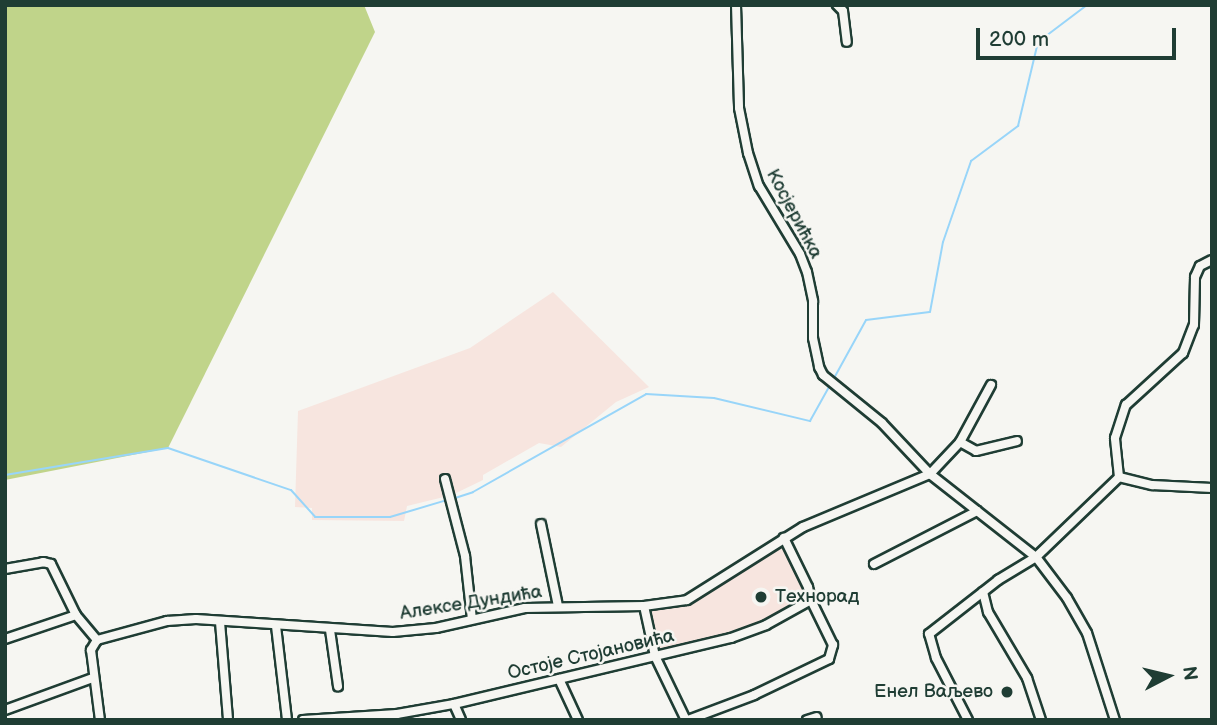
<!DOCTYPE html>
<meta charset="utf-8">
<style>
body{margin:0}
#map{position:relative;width:1217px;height:725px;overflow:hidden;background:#f6f6f2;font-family:"Balsamiq Sans",sans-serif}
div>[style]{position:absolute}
.built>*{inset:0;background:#f7e5df}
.green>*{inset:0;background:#c0d48a}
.stream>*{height:2px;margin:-1px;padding:0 1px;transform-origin:1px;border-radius:1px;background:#98d5f9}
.roads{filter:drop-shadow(2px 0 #1f3d34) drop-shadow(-2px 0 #1f3d34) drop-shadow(0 2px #1f3d34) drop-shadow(0 -2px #1f3d34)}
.minor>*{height:8px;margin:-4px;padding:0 4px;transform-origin:4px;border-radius:4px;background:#f6f6f2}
.dots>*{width:19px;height:19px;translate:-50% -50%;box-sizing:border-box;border:4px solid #f6f6f2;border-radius:50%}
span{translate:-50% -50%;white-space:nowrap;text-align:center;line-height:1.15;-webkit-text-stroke:5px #f6f6f2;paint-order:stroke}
.street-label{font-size:19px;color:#1f3d34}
.poi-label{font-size:19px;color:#1f3d34}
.left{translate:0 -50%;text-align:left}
.right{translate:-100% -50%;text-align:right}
.frame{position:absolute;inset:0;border:7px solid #1f3d34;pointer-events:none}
.north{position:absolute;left:1133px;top:641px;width:70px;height:70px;-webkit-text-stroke:5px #f6f6f2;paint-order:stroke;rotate:83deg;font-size:19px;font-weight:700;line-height:28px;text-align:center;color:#1f3d34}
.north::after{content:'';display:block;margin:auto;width:24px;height:32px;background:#1f3d34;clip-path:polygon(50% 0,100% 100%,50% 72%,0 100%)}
.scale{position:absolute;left:976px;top:28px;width:200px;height:32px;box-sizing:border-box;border:4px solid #1f3d34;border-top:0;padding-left:9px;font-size:21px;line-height:24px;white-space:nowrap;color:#1f3d34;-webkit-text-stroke:5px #f6f6f2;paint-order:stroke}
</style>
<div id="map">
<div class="built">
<div style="clip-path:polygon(553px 292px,649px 387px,616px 402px,561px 447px,539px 443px,483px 475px,483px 480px,452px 495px,407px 506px,404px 521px,312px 520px,312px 508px,295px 507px,298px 411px,470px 348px)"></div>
<div style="clip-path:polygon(784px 538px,811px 600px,766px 625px,655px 656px,644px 606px,682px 601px)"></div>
</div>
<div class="green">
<div style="clip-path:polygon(5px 5px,364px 5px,375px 32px,168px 448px,5px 480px)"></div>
</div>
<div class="stream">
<div style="left:833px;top:380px;width:68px;rotate:-61.2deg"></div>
<div style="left:866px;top:320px;width:64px;rotate:-7.1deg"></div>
<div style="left:930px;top:312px;width:71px;rotate:-79.5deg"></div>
<div style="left:943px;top:242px;width:86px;rotate:-70.9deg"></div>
<div style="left:971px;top:161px;width:59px;rotate:-36.7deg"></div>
<div style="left:1018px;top:126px;width:86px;rotate:-76.6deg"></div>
<div style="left:1038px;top:42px;width:61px;rotate:-37.1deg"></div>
<div style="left:5px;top:475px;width:165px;rotate:-9.4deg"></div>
<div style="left:168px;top:448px;width:130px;rotate:18.9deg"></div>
<div style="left:291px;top:490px;width:36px;rotate:48deg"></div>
<div style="left:315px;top:517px;width:75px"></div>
<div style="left:390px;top:517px;width:59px;rotate:-16.6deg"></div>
<div style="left:452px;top:499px;width:22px;rotate:-18deg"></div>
<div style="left:473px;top:492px;width:199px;rotate:-29.5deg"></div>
<div style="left:646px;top:394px;width:68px;rotate:3.4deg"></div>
<div style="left:714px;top:398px;width:99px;rotate:13.5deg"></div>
<div style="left:810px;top:421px;width:41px;rotate:-60.9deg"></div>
</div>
<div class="roads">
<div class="minor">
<div style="left:736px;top:5px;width:103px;rotate:88.3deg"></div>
<div style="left:739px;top:108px;width:46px;rotate:78.7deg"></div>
<div style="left:748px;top:153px;width:35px;rotate:72deg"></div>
<div style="left:759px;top:186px;width:79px;rotate:58.9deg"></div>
<div style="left:800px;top:254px;width:19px;rotate:69deg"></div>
<div style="left:807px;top:272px;width:30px;rotate:78deg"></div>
<div style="left:813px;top:301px;width:37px;rotate:90deg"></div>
<div style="left:813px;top:338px;width:30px;rotate:78deg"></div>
<div style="left:819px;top:367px;width:9px;rotate:63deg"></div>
<div style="left:823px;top:375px;width:76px;rotate:39.1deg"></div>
<div style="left:882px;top:423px;width:70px;rotate:46.7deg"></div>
<div style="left:930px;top:474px;width:135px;rotate:38.1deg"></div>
<div style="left:1036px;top:557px;width:51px;rotate:52.9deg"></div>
<div style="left:1067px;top:598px;width:40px;rotate:60.3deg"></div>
<div style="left:1087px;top:633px;width:91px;rotate:72.2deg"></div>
<div style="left:837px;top:5px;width:8px;rotate:45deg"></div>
<div style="left:843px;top:11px;width:31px;rotate:83deg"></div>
<div style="left:960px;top:442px;width:18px;rotate:29deg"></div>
<div style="left:976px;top:451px;width:42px;rotate:-13.7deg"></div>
<div style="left:1119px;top:477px;width:34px;rotate:14deg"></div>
<div style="left:1152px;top:485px;width:60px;rotate:2.9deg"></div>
<div style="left:445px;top:479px;width:80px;rotate:75.4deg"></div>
<div style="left:465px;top:556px;width:63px;rotate:83.7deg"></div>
<div style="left:541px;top:524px;width:84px;rotate:78.3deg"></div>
<div style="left:874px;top:564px;width:116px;rotate:-27.2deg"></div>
<div style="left:5px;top:569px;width:39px;rotate:-10deg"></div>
<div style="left:43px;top:562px;width:8px;rotate:14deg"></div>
<div style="left:51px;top:564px;width:57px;rotate:63.9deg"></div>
<div style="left:76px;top:615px;width:33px;rotate:50deg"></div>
<div style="left:983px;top:592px;width:21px;rotate:76deg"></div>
<div style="left:988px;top:612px;width:77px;rotate:59.4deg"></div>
<div style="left:1027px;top:678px;width:44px;rotate:71.6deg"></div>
<div style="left:644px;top:606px;width:51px;rotate:77.6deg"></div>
<div style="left:655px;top:656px;width:71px;rotate:64.2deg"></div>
<div style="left:220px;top:622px;width:98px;rotate:85.3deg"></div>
<div style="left:276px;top:626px;width:95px;rotate:83.3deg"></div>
<div style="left:330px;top:630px;width:57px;rotate:81.9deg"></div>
<div style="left:5px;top:639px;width:75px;rotate:-18.7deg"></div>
<div style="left:97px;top:640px;width:73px;rotate:-15.2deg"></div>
<div style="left:167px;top:621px;width:29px;rotate:-4deg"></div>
<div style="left:196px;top:619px;width:197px;rotate:3.8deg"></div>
<div style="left:393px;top:632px;width:43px;rotate:-5.3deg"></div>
<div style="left:436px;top:628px;width:91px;rotate:-12.7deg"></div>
<div style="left:525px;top:608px;width:119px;rotate:-1deg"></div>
<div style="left:644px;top:606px;width:43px;rotate:-7.9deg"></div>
<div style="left:687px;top:600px;width:137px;rotate:-32.2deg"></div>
<div style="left:803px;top:527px;width:138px;rotate:-22.7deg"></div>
<div style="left:930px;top:474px;width:44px;rotate:-46.8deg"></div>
<div style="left:960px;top:442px;width:65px;rotate:-61.5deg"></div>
<div style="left:97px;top:640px;width:12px;rotate:121deg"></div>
<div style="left:91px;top:650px;width:71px;rotate:82.7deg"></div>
<div style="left:559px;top:679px;width:45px;rotate:65.1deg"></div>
<div style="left:454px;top:704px;width:17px;rotate:66deg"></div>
<div style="left:5px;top:710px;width:94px;rotate:-20deg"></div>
<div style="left:303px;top:720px;width:94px;rotate:-3.7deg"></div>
<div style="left:397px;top:714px;width:58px;rotate:-10deg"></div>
<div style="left:454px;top:704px;width:285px;rotate:-13.4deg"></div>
<div style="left:731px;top:638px;width:37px;rotate:-20deg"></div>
<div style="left:766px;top:625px;width:51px;rotate:-29.1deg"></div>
<div style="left:811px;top:600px;width:13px;rotate:-103deg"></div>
<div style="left:808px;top:587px;width:55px;rotate:-116.1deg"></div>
<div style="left:688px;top:720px;width:71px;rotate:-20.7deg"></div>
<div style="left:754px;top:695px;width:83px;rotate:-25.6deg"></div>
<div style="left:829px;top:659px;width:15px;rotate:-74deg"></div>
<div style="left:833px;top:645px;width:50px;rotate:-116.1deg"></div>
<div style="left:807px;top:720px;width:10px;rotate:-17deg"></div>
<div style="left:968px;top:720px;width:70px;rotate:-117.3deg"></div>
<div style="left:936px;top:658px;width:25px;rotate:-106deg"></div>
<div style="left:929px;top:634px;width:88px;rotate:-38deg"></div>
<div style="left:998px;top:580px;width:44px;rotate:-31.2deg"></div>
<div style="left:1036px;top:557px;width:115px;rotate:-43.9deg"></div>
<div style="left:1119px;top:477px;width:39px;rotate:-96deg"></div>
<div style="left:1115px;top:438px;width:35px;rotate:-72deg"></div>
<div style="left:1126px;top:405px;width:77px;rotate:-42.4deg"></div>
<div style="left:1183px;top:353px;width:30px;rotate:-69deg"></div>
<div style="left:1194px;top:325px;width:48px;rotate:-88.8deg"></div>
<div style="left:1195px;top:277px;width:12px;rotate:-66deg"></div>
<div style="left:1200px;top:266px;width:13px;rotate:-27deg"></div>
</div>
</div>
<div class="dots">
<div style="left:761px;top:597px;background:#1f3d34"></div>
<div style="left:1007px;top:692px;background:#1f3d34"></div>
</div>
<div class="street-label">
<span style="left:794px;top:214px;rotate:62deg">Косјерићка</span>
<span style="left:471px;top:603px;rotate:-9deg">Алексе Дундића</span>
<span style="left:591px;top:655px;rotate:-13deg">Остоје Стојановића</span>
</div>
<div class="poi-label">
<span class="left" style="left:775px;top:597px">Технорад</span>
<span class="right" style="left:993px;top:692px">Енел Ваљево</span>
</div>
<div class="frame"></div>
<div class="north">N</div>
<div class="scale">200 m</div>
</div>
